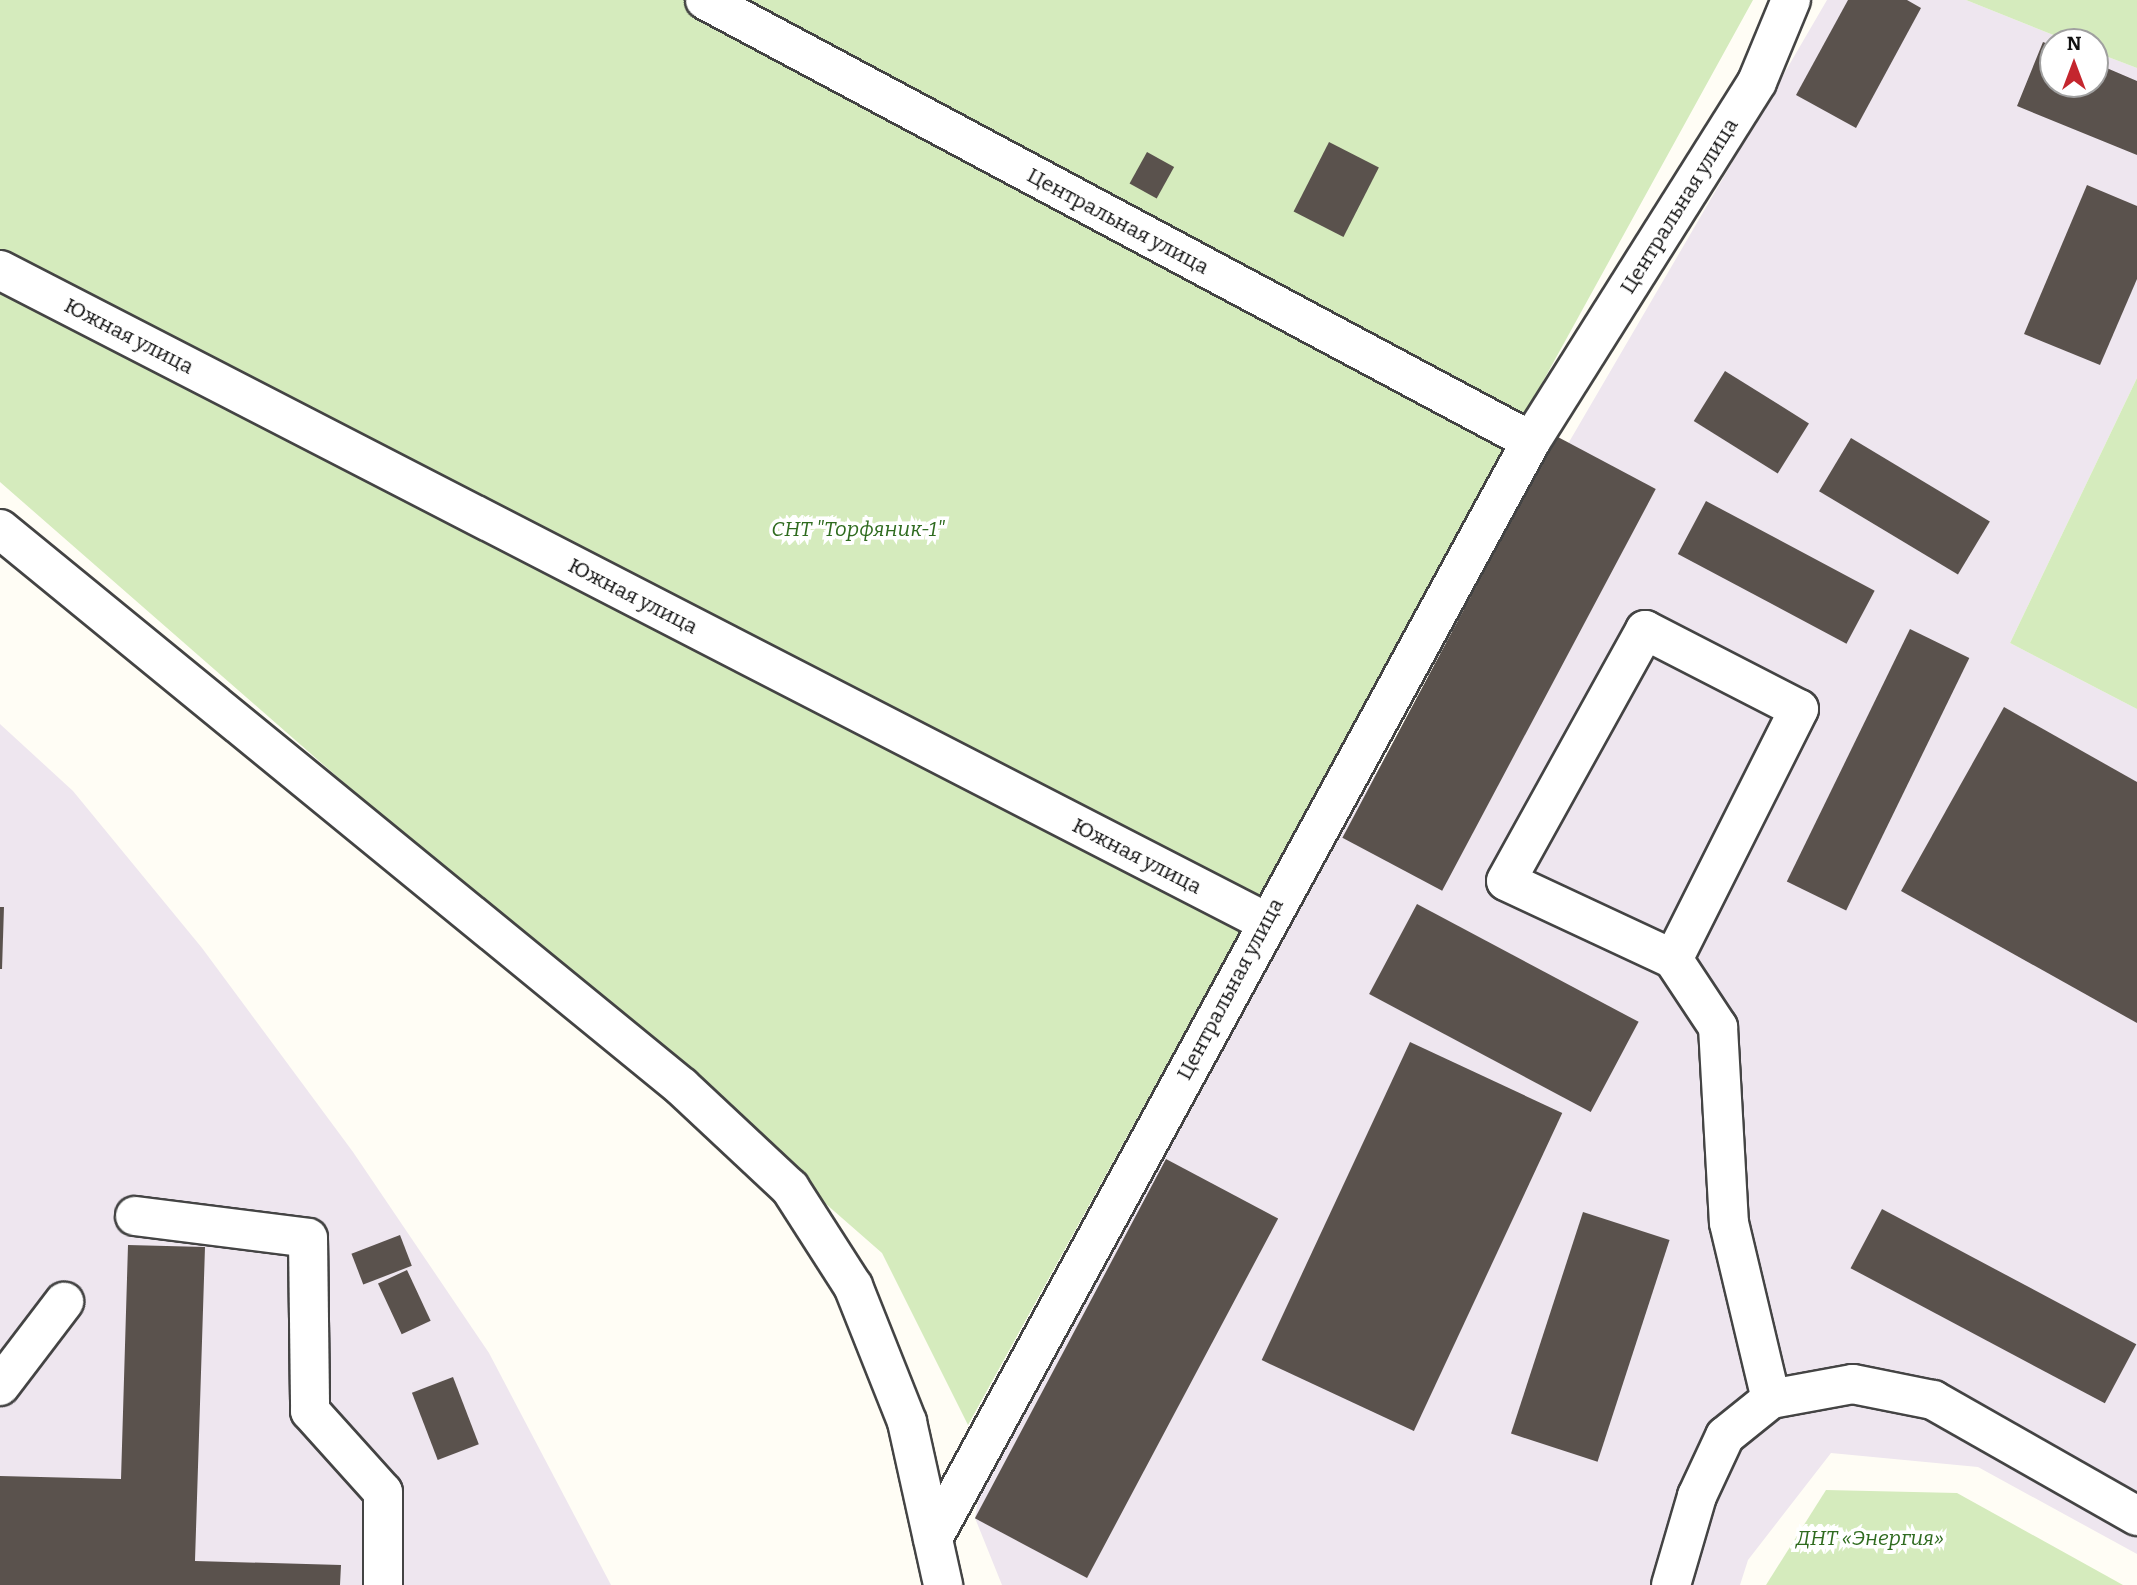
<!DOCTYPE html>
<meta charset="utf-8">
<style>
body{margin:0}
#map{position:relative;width:2137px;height:1585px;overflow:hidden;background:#fffdf5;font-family:Bitter,serif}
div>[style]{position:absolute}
.industrial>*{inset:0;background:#eee6ef}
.green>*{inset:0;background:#d5ebbd}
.building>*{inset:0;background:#5a524d;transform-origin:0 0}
.roads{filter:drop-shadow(2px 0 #444) drop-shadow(-2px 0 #444) drop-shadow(0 2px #444) drop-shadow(0 -2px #444)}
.minor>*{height:38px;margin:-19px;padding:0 19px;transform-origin:19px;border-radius:19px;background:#fff}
span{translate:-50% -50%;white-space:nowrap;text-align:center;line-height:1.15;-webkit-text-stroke:7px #fff;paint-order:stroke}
.street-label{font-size:21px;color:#111}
.park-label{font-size:21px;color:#2f6b1f;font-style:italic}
.north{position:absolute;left:2039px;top:28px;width:70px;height:70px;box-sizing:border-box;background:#fff;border:2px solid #a0a0a0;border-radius:50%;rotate:0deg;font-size:19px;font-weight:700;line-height:28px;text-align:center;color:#111}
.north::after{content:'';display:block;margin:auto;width:24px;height:32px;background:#c4262e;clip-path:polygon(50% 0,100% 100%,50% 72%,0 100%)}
</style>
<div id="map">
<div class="industrial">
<div style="clip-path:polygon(1827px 0,1966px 0,2071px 42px,2053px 42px,2053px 84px,2095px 84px,2095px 52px,2137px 68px,2137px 378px,2010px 643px,2137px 709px,2137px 1554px,1978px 1467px,1831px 1453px,1748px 1560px,1740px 1585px,1002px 1585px,975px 1518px,989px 1436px)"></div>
<div style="clip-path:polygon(0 724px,73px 791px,202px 948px,353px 1152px,489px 1353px,611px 1585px,0 1585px)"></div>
</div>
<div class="green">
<div style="clip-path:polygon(0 0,1753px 0,968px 1425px,882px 1253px,0 482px)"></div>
<div style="clip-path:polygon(1966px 0,2137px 0,2137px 68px,2095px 52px,2095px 42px,2071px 42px)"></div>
<div style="clip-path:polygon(2137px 378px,2137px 709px,2010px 643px)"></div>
<div style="clip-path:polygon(1826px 1490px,1957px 1493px,2123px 1585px,1766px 1585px)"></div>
</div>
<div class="building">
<div style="clip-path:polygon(1848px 0,1907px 0,1921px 8px,1856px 128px,1796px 95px)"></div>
<div style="clip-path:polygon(2043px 42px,2053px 46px,2053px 84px,2095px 84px,2095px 63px,2137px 81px,2137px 155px,2017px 106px)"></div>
<div style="left:1329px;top:142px;width:56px;height:78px;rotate:27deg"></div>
<div style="left:1147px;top:152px;width:31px;height:36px;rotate:29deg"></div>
<div style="clip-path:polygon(2087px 185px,2137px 206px,2137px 279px,2100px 365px,2024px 334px)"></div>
<div style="left:1725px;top:371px;width:99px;height:59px;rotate:32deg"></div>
<div style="left:1556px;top:436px;width:113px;height:455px;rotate:28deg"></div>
<div style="left:1851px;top:438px;width:162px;height:62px;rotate:31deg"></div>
<div style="left:1706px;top:501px;width:191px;height:60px;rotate:28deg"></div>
<div style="left:1910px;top:629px;width:66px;height:281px;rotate:26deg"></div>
<div style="clip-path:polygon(2004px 707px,2137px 782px,2137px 1023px,1901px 891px)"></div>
<div style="left:1417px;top:904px;width:251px;height:102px;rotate:28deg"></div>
<div style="clip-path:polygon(0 907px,4px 907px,2px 969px,0 969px)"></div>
<div style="left:1410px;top:1042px;width:168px;height:351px;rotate:25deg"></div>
<div style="left:1166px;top:1159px;width:127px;height:407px;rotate:28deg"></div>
<div style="left:1882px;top:1209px;width:288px;height:67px;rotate:28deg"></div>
<div style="left:1583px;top:1212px;width:91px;height:233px;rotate:18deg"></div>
<div style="left:400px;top:1235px;width:33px;height:52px;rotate:69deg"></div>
<div style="clip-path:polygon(128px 1245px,205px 1247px,195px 1561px,341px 1565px,340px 1585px,0 1585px,0 1476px,121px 1479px)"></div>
<div style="left:407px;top:1270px;width:56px;height:32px;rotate:65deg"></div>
<div style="left:453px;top:1377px;width:72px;height:44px;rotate:69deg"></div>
</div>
<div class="roads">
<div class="minor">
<div style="left:705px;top:0;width:936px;rotate:28.1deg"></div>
<div style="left:0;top:270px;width:1424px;rotate:27.25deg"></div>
<div style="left:0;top:529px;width:881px;rotate:39.29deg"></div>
<div style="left:682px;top:1087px;width:148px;rotate:43.1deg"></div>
<div style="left:790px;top:1188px;width:117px;rotate:57.3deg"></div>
<div style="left:853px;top:1286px;width:146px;rotate:68.3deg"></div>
<div style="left:907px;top:1422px;width:167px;rotate:77.5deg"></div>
<div style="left:1673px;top:959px;width:184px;rotate:-155deg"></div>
<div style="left:1506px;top:881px;width:287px;rotate:-61deg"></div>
<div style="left:1645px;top:630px;width:173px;rotate:27.2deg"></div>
<div style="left:1799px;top:709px;width:280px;rotate:116.7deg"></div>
<div style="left:1673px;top:959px;width:82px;rotate:56.5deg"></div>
<div style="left:1718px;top:1027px;width:196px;rotate:86.8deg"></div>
<div style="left:1729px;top:1223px;width:181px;rotate:76.6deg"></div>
<div style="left:135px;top:1216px;width:174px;rotate:7.2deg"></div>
<div style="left:308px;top:1238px;width:173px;rotate:89.3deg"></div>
<div style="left:310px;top:1411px;width:109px;rotate:48deg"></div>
<div style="left:383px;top:1492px;width:93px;rotate:90deg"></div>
<div style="left:0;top:1386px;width:106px;rotate:-52.7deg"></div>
<div style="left:933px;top:1538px;width:1249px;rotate:-61.4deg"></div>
<div style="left:1531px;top:441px;width:424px;rotate:-57.8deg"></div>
<div style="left:1757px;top:82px;width:89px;rotate:-67.5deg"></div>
<div style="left:1671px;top:1585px;width:93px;rotate:-73.7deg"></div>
<div style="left:1697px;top:1496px;width:66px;rotate:-65deg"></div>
<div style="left:1725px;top:1436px;width:59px;rotate:-38.8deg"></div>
<div style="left:1771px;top:1399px;width:83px;rotate:-10.4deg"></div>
<div style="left:1853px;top:1384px;width:82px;rotate:11.3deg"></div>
<div style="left:1933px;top:1400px;width:235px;rotate:29.6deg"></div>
</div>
</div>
<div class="street-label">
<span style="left:1679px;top:206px;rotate:-58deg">Центральная улица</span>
<span style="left:1118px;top:221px;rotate:28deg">Центральная улица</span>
<span style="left:129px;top:336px;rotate:27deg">Южная улица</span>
<span style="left:633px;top:596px;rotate:27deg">Южная улица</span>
<span style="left:1137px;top:856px;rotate:27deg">Южная улица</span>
<span style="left:1230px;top:989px;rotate:-62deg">Центральная улица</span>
</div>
<div class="park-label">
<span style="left:858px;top:529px">СНТ "Торфяник-1"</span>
<span style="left:1870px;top:1538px">ДНТ «Энергия»</span>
</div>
<div class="north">N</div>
</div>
